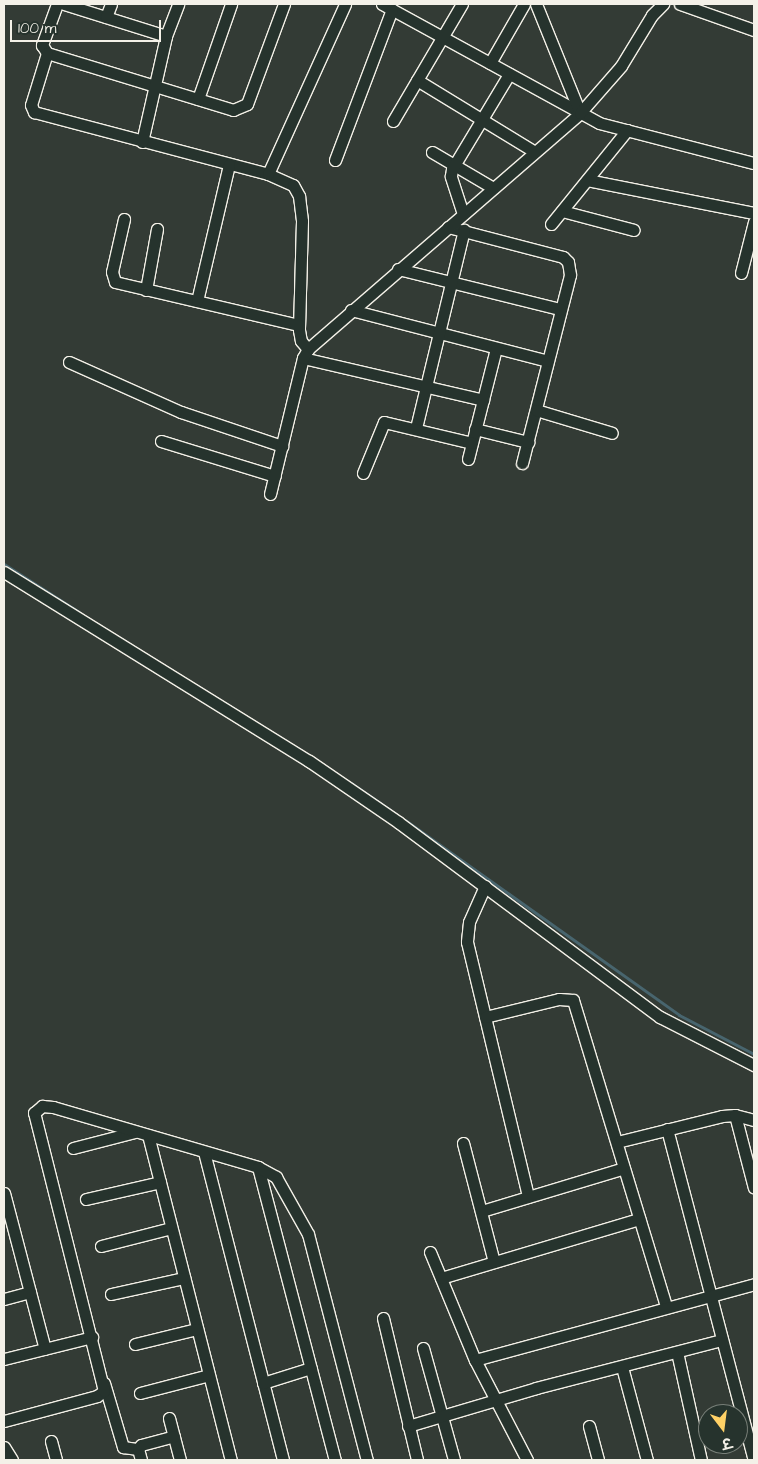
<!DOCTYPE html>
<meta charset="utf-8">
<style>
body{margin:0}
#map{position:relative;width:758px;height:1464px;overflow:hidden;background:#333b35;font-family:"Architects Daughter","Playpen Sans Deva",sans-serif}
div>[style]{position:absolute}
.stream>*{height:3px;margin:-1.5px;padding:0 1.5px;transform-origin:1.5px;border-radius:1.5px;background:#48656e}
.roads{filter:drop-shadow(1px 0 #f4f1e8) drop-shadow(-1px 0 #f4f1e8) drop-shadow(0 1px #f4f1e8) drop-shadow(0 -1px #f4f1e8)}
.street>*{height:11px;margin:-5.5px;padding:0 5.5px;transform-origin:5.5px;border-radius:5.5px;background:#26332d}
span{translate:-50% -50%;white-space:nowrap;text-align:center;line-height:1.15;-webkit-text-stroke:5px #26332d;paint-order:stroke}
.frame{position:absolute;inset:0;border:5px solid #f4f1e8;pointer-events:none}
.north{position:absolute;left:698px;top:1404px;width:50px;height:50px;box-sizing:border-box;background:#26332d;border:1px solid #787f78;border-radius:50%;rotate:165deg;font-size:14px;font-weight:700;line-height:20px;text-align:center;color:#f4f1e8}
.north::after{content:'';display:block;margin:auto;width:18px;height:22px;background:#ffd166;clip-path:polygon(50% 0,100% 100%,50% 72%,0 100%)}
.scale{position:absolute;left:10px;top:20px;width:151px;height:22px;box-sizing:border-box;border:2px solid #f4f1e8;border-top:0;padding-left:6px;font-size:15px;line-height:18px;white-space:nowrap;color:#f4f1e8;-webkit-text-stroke:4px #26332d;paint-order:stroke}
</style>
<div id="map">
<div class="stream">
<div style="left:4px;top:564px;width:89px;rotate:32.6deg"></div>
<div style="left:351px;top:783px;width:55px;rotate:34.6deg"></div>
<div style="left:405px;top:820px;width:336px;rotate:35.4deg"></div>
<div style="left:679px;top:1015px;width:85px;rotate:27.5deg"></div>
</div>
<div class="roads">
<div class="street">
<div style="left:57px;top:4px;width:44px;rotate:110.1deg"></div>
<div style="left:42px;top:45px;width:9px;rotate:58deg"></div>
<div style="left:47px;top:53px;width:195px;rotate:17deg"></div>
<div style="left:233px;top:110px;width:15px;rotate:-23deg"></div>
<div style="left:247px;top:104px;width:107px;rotate:-69.7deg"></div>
<div style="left:64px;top:4px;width:107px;rotate:17.4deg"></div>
<div style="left:382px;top:4px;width:247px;rotate:28.7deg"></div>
<div style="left:599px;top:123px;width:160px;rotate:14.5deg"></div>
<div style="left:536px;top:4px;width:118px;rotate:68deg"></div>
<div style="left:680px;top:4px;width:78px;rotate:19.4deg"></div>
<div style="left:106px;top:17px;width:14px;rotate:-69deg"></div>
<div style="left:47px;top:53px;width:54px;rotate:107.1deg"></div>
<div style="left:31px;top:105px;width:8px;rotate:67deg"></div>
<div style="left:34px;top:112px;width:242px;rotate:14.8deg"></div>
<div style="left:268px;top:174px;width:27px;rotate:24deg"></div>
<div style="left:293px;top:185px;width:13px;rotate:61deg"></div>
<div style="left:299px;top:196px;width:25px;rotate:83deg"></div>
<div style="left:302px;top:221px;width:109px;rotate:91.6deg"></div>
<div style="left:299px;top:330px;width:11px;rotate:80deg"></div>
<div style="left:301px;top:341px;width:11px;rotate:49deg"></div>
<div style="left:490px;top:63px;width:68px;rotate:-60deg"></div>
<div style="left:417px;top:80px;width:138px;rotate:31.4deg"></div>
<div style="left:198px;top:99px;width:101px;rotate:-70.8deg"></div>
<div style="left:393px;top:121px;width:136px;rotate:-59.5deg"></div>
<div style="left:142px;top:142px;width:109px;rotate:-77.2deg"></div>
<div style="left:166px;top:36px;width:34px;rotate:-69deg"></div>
<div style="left:432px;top:152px;width:71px;rotate:30.5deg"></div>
<div style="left:335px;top:160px;width:161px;rotate:-69.3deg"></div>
<div style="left:268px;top:174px;width:187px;rotate:-65.6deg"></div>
<div style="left:587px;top:180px;width:170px;rotate:11.2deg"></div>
<div style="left:562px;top:211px;width:74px;rotate:14.8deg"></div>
<div style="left:463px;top:214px;width:40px;rotate:-108deg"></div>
<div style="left:451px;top:176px;width:7px;rotate:-82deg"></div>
<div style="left:452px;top:169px;width:111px;rotate:-59deg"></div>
<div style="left:124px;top:219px;width:54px;rotate:102.8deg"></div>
<div style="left:112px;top:272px;width:10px;rotate:73deg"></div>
<div style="left:115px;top:282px;width:189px;rotate:13.2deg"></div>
<div style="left:551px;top:224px;width:121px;rotate:-51deg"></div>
<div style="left:448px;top:227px;width:119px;rotate:14.6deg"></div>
<div style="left:563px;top:257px;width:7px;rotate:45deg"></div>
<div style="left:568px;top:262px;width:13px;rotate:81deg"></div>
<div style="left:570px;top:275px;width:194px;rotate:104.3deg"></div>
<div style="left:398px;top:269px;width:167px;rotate:13.9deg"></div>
<div style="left:741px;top:273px;width:53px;rotate:-75.7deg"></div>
<div style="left:146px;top:290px;width:62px;rotate:-79.8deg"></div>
<div style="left:197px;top:301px;width:140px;rotate:-76.8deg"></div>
<div style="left:351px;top:310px;width:203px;rotate:14.5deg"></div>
<div style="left:303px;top:358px;width:185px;rotate:13.1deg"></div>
<div style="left:69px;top:362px;width:123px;rotate:24.1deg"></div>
<div style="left:181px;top:412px;width:107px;rotate:18.6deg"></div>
<div style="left:536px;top:410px;width:79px;rotate:16.8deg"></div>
<div style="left:416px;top:428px;width:204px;rotate:-76.4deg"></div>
<div style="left:475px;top:429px;width:55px;rotate:13.8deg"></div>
<div style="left:161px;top:441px;width:119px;rotate:17.1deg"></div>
<div style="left:468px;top:459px;width:114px;rotate:-75.8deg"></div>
<div style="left:363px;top:473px;width:55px;rotate:-67.6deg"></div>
<div style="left:384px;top:422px;width:90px;rotate:13.4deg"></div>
<div style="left:270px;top:494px;width:140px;rotate:-76.4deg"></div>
<div style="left:303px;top:358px;width:10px;rotate:-61deg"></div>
<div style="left:308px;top:349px;width:360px;rotate:-40.9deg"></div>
<div style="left:580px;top:113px;width:62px;rotate:-48.9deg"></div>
<div style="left:621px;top:66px;width:60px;rotate:-58.7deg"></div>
<div style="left:652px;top:15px;width:16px;rotate:-45deg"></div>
<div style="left:4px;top:572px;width:359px;rotate:31.8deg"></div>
<div style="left:309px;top:761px;width:108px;rotate:34.4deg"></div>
<div style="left:398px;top:822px;width:327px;rotate:36.7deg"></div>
<div style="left:660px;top:1017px;width:106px;rotate:27.1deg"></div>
<div style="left:485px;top:886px;width:39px;rotate:114deg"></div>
<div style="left:469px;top:922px;width:20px;rotate:96deg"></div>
<div style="left:467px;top:942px;width:262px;rotate:76.5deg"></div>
<div style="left:485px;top:1017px;width:76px;rotate:-13.7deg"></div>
<div style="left:559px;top:999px;width:14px;rotate:4deg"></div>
<div style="left:573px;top:1000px;width:321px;rotate:73.1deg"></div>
<div style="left:735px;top:1115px;width:75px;rotate:75.4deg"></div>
<div style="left:667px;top:1129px;width:342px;rotate:75.3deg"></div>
<div style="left:148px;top:1135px;width:335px;rotate:75.7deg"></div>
<div style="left:617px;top:1142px;width:108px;rotate:-13.9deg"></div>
<div style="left:722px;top:1116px;width:13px;rotate:-4deg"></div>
<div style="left:735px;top:1115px;width:20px;rotate:15deg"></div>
<div style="left:463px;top:1143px;width:123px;rotate:75.4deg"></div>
<div style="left:73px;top:1148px;width:64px;rotate:-14.5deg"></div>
<div style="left:204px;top:1152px;width:318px;rotate:75.6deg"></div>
<div style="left:258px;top:1167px;width:303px;rotate:75.3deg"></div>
<div style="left:4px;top:1193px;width:161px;rotate:75.3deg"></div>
<div style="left:86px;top:1199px;width:76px;rotate:-12.9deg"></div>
<div style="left:482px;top:1211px;width:148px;rotate:-16.8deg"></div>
<div style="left:101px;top:1246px;width:72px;rotate:-14.4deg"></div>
<div style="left:430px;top:1252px;width:117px;rotate:67.4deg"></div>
<div style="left:475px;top:1360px;width:113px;rotate:62.5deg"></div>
<div style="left:441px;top:1278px;width:207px;rotate:-16.6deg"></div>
<div style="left:111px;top:1294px;width:75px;rotate:-12.4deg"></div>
<div style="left:4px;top:1299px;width:27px;rotate:-15deg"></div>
<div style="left:383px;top:1318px;width:146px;rotate:76.5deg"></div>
<div style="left:135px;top:1344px;width:64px;rotate:-13.6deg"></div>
<div style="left:423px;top:1348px;width:116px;rotate:74.5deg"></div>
<div style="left:677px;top:1352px;width:111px;rotate:77.5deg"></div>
<div style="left:4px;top:1359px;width:91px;rotate:-14deg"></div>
<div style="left:475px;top:1360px;width:289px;rotate:-15.2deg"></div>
<div style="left:622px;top:1367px;width:96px;rotate:75deg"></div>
<div style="left:104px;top:1383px;width:67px;rotate:73.5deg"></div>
<div style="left:123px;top:1447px;width:15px;rotate:8deg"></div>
<div style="left:263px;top:1383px;width:50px;rotate:-17.4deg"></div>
<div style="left:140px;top:1393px;width:71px;rotate:-14.6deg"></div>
<div style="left:169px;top:1418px;width:43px;rotate:75.3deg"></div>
<div style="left:4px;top:1421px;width:96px;rotate:-15deg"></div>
<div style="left:97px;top:1396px;width:9px;rotate:-36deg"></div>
<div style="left:104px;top:1391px;width:287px;rotate:-104.1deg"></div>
<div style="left:34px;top:1113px;width:11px;rotate:-41deg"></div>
<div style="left:42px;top:1106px;width:11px;rotate:5deg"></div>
<div style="left:53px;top:1107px;width:214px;rotate:16.3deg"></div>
<div style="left:258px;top:1167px;width:21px;rotate:29deg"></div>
<div style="left:276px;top:1177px;width:65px;rotate:60.7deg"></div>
<div style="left:308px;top:1234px;width:234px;rotate:75.4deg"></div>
<div style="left:408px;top:1426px;width:134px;rotate:-16.5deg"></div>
<div style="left:536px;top:1388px;width:192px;rotate:-14.5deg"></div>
<div style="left:589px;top:1426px;width:35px;rotate:75deg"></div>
<div style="left:51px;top:1441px;width:20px;rotate:75deg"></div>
<div style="left:4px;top:1447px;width:15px;rotate:58deg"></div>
<div style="left:141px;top:1460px;width:11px;rotate:-105deg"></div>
<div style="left:138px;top:1449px;width:5px;rotate:-53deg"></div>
<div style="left:141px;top:1445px;width:34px;rotate:-15deg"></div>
</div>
</div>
<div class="frame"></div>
<div class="north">उ</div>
<div class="scale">100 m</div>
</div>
